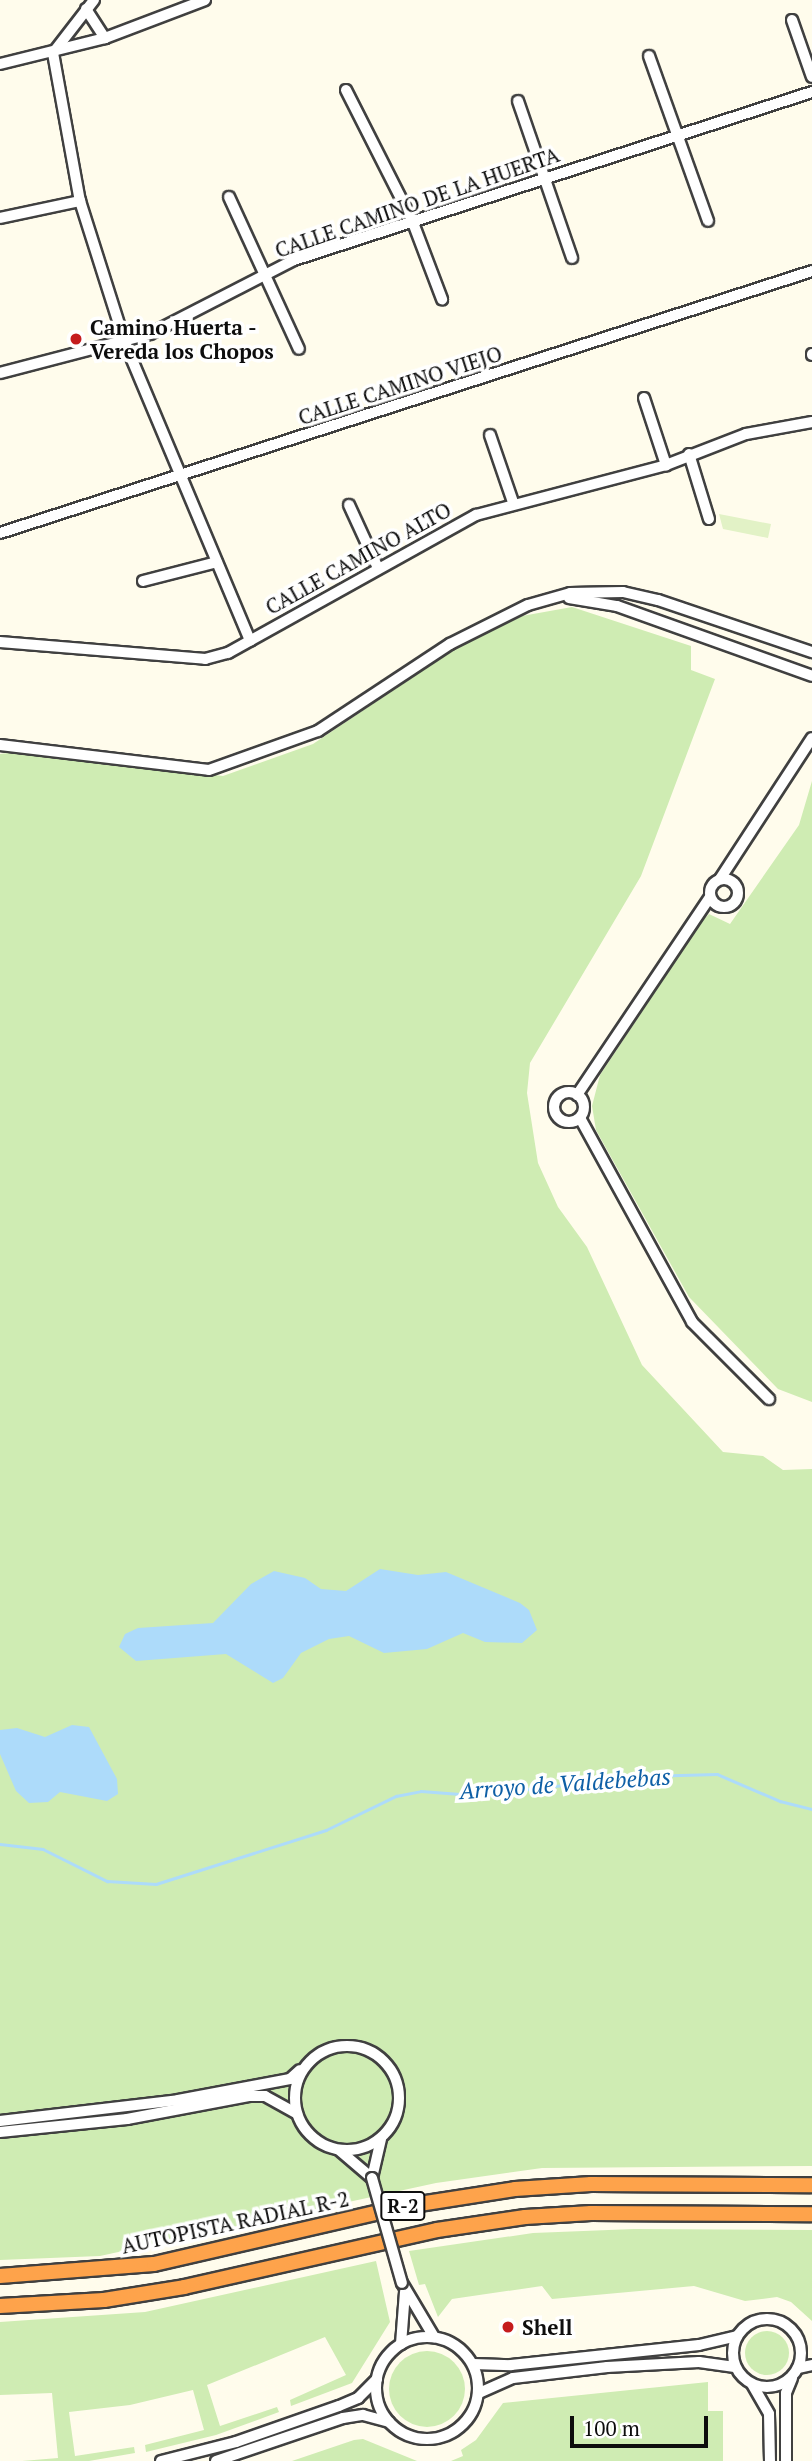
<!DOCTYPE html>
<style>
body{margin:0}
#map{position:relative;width:812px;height:2461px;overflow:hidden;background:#fffcec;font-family:"PT Serif",serif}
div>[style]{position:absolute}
.green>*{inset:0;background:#cfecb3}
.round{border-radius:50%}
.pitch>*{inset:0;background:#e2f2c6}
.water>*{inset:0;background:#addbfa}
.stream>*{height:2.5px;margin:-1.25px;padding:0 1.25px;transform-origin:1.25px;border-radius:1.25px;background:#addbfa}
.roads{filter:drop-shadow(2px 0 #404040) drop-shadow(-2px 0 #404040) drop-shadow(0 2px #404040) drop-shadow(0 -2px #404040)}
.minor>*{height:10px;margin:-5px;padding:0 5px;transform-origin:5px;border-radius:5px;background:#fff}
.minor>.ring{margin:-5px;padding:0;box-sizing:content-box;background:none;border:10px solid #fff;border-radius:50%}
.highway>*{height:14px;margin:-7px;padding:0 7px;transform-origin:7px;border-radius:7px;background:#fea34b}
.bridges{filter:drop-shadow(2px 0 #404040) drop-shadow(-2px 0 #404040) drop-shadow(0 2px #404040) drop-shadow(0 -2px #404040)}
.minor-bridge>*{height:10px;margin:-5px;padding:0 5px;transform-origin:5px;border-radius:5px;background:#fff}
.dots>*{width:19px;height:19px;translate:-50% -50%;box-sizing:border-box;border:4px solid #fff;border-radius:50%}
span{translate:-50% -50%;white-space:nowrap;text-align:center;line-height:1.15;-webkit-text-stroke:7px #fff;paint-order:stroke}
.shield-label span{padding:2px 5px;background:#fff;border:2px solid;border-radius:5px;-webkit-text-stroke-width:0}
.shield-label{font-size:19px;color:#0d0d0d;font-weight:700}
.street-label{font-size:21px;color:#0d0d0d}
.poi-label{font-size:21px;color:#0d0d0d;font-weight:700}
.left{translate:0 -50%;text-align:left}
.water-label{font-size:23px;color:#0e5fa6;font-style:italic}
.scale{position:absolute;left:570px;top:2416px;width:138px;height:32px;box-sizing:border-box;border:4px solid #0d0d0d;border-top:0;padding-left:9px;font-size:21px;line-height:24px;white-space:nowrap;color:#0d0d0d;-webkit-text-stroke:5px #fff;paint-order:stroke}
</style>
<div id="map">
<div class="green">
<div style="clip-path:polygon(572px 607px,691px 646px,691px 670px,715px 679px,641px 876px,530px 1063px,527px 1093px,538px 1163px,558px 1207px,587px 1247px,642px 1365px,723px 1452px,763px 1456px,783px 1470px,812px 1469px,812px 2166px,542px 2168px,436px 2183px,100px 2256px,0 2260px,0 754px,17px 752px,223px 776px,313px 744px,461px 645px,522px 616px)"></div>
<div style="clip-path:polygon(812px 781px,812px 1402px,778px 1389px,689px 1297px,596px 1130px,592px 1106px,600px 1075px,703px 920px,709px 914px,730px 924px,799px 825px)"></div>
<div style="clip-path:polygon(634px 2229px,812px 2230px,812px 2321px,791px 2302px,777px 2297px,745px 2301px,694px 2286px,552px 2299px,542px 2286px,452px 2299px,438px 2317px,425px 2284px,419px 2285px,409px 2251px,533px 2233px)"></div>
<div style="clip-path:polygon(376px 2261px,390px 2322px,352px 2383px,291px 2406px,290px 2400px,346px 2375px,325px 2337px,207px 2385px,220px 2426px,277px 2407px,279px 2412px,216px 2435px,146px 2452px,145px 2445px,204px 2430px,193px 2390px,130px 2405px,69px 2412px,75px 2456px,134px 2447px,135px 2453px,89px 2461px,22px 2461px,58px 2458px,52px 2393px,0 2395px,0 2322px,145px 2312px)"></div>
<div class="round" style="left:745px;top:2331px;width:44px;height:44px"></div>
<div class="round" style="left:389px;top:2351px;width:76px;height:76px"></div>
<div style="clip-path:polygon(708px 2382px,708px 2411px,723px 2411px,723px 2461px,451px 2461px,463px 2456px,461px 2450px,476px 2440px,503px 2403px)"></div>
<div style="clip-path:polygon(363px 2439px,417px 2461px,292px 2461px,354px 2440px)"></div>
</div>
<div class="pitch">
<div style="clip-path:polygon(719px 514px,771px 524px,768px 538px,723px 529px)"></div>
</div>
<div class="water">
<div style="clip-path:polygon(380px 1569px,418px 1575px,446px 1572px,520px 1603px,529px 1610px,537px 1630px,522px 1643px,485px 1642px,463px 1633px,427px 1649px,384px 1653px,349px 1636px,329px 1639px,301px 1653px,283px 1678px,273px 1683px,226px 1654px,136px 1661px,119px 1647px,125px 1634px,138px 1628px,213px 1623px,251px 1584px,274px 1571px,305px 1578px,321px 1589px,346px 1591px)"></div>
<div style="clip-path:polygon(72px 1725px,89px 1727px,117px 1779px,118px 1794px,107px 1801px,60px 1792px,48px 1802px,29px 1803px,16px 1791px,0 1754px,0 1730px,17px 1728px,45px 1737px)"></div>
</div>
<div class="stream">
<div style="left:0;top:1844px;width:43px;rotate:6.6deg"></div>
<div style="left:43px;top:1849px;width:72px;rotate:26.6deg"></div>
<div style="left:107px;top:1881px;width:49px;rotate:3.5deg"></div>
<div style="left:156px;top:1884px;width:178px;rotate:-17.6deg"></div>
<div style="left:326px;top:1830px;width:78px;rotate:-25.9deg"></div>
<div style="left:396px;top:1796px;width:25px;rotate:-11deg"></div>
<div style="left:421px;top:1791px;width:52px;rotate:4.4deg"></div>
<div style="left:473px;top:1795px;width:172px;rotate:-6.3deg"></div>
<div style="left:644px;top:1776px;width:73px;rotate:-1.6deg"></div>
<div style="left:717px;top:1774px;width:69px;rotate:23.2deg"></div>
<div style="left:780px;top:1801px;width:33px;rotate:14deg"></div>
</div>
<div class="roads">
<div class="minor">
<div style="left:94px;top:0;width:67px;rotate:127.7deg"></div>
<div style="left:53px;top:53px;width:150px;rotate:79.7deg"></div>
<div style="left:80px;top:201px;width:149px;rotate:72.4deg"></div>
<div style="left:125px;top:343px;width:323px;rotate:67.2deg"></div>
<div style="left:86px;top:9px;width:35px;rotate:57deg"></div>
<div style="left:792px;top:20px;width:60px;rotate:70.7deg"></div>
<div style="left:649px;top:56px;width:175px;rotate:70.3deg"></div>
<div style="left:0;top:64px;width:108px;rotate:-13.9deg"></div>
<div style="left:105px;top:38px;width:107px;rotate:-20.8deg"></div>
<div style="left:346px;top:90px;width:146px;rotate:63.1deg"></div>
<div style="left:412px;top:220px;width:85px;rotate:69.2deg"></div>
<div style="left:518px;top:101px;width:166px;rotate:71deg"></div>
<div style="left:229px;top:197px;width:167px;rotate:65.3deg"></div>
<div style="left:0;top:218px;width:82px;rotate:-12deg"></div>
<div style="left:812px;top:354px;width:1px;rotate:90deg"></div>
<div style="left:0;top:373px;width:155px;rotate:-14.6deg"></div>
<div style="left:150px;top:334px;width:162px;rotate:-27.2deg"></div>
<div style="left:294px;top:260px;width:545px;rotate:-17.97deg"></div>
<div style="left:644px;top:398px;width:71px;rotate:71.8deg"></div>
<div style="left:490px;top:435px;width:71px;rotate:71.1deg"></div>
<div style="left:689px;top:454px;width:68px;rotate:72.9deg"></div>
<div style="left:349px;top:505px;width:69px;rotate:65.3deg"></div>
<div style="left:0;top:533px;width:853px;rotate:-17.88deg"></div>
<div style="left:143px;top:581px;width:76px;rotate:-14.4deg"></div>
<div style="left:569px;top:598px;width:49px;rotate:9.5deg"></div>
<div style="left:617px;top:606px;width:207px;rotate:19.7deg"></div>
<div style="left:0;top:642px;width:206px;rotate:4.7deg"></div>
<div style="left:205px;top:659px;width:24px;rotate:-15deg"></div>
<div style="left:228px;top:653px;width:284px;rotate:-29.1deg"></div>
<div style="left:476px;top:515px;width:196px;rotate:-14.7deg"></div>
<div style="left:666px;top:465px;width:86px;rotate:-21.2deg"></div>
<div style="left:746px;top:434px;width:67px;rotate:-10.3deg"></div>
<div style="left:0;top:745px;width:210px;rotate:6.8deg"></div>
<div style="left:209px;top:770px;width:116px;rotate:-19.7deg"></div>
<div style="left:318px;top:731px;width:158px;rotate:-33.4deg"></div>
<div style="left:450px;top:644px;width:87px;rotate:-26.6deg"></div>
<div style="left:528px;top:605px;width:44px;rotate:-15.9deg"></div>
<div style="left:570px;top:593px;width:53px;rotate:-1.1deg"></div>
<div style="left:623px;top:592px;width:36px;rotate:13deg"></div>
<div style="left:658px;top:600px;width:163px;rotate:18.7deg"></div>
<div class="ring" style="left:710px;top:879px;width:18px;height:18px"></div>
<div style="left:720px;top:879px;width:168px;rotate:-56.9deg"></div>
<div class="ring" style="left:554px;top:1092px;width:20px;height:20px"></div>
<div style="left:577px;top:1095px;width:239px;rotate:-56.1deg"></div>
<div style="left:580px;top:1118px;width:233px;rotate:61.2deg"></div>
<div style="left:692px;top:1322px;width:109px;rotate:45deg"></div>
<div class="ring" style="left:295px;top:2046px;width:94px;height:94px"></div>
<div style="left:0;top:2121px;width:179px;rotate:-6.7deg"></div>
<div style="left:178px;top:2100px;width:114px;rotate:-10.6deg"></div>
<div style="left:290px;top:2079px;width:13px;rotate:-42deg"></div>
<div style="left:0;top:2132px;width:128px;rotate:-5.8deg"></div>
<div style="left:127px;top:2119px;width:124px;rotate:-10.7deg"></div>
<div style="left:249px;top:2096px;width:16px"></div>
<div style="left:265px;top:2096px;width:37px;rotate:29deg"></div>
<div style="left:339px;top:2150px;width:43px;rotate:40.3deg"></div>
<div style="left:372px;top:2178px;width:40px;rotate:-77deg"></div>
<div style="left:402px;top:2283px;width:63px;rotate:59.3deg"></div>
<div class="ring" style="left:733px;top:2319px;width:58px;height:58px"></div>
<div class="ring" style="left:376px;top:2337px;width:92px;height:92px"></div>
<div style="left:401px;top:2344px;width:52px;rotate:-85.6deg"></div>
<div style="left:473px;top:2364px;width:38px;rotate:2deg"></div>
<div style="left:511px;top:2365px;width:189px;rotate:-6.1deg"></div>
<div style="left:699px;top:2345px;width:39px;rotate:-13deg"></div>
<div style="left:798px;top:2368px;width:14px;rotate:-12deg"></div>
<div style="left:752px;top:2384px;width:34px;rotate:60deg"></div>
<div style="left:769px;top:2414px;width:47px;rotate:88.8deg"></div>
<div style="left:479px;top:2393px;width:37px;rotate:-24deg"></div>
<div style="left:513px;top:2378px;width:95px;rotate:-6.7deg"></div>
<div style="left:607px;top:2367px;width:92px;rotate:-3.1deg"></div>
<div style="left:699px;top:2362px;width:36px;rotate:8deg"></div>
<div style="left:161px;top:2461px;width:77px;rotate:-14.2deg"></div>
<div style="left:236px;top:2442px;width:109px;rotate:-19.3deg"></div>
<div style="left:339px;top:2406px;width:21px;rotate:-23deg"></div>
<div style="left:358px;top:2398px;width:27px;rotate:-45deg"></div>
<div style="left:216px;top:2461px;width:134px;rotate:-18.7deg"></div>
<div style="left:343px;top:2418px;width:20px;rotate:-9deg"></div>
<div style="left:363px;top:2415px;width:27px;rotate:15deg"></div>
<div style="left:786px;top:2461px;width:68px;rotate:-90deg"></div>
<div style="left:786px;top:2393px;width:16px;rotate:-68deg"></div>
</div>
<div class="highway">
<div style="left:0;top:2276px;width:154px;rotate:-4.5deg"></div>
<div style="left:154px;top:2264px;width:253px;rotate:-13deg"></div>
<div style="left:400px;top:2207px;width:116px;rotate:-8.9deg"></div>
<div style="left:515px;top:2189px;width:76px;rotate:-3.8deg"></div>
<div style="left:591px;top:2184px;width:221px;rotate:0.3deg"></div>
<div style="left:0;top:2306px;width:104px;rotate:-3.3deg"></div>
<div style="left:104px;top:2300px;width:81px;rotate:-9.2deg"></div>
<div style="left:184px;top:2287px;width:259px;rotate:-12.7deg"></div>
<div style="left:437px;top:2230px;width:89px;rotate:-8.4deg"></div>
<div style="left:525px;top:2217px;width:66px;rotate:-3.5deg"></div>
<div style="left:591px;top:2213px;width:221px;rotate:0.3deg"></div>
</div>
</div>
<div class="bridges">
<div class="minor-bridge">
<div style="left:372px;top:2178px;width:109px;rotate:74.1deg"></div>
</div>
</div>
<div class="dots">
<div style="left:76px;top:339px;background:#c51c1e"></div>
<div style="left:508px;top:2327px;background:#c51c1e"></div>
</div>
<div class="shield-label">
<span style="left:403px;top:2206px">R-2</span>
</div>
<div class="street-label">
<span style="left:417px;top:202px;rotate:-19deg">CALLE CAMINO DE LA HUERTA</span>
<span style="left:400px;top:385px;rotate:-18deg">CALLE CAMINO VIEJO</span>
<span style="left:358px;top:558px;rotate:-29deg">CALLE CAMINO ALTO</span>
<span style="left:235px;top:2222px;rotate:-12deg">AUTOPISTA RADIAL R-2</span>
</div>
<div class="poi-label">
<span class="left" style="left:90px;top:339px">Camino Huerta -<br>Vereda los Chopos</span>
<span class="left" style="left:522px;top:2327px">Shell</span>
</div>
<div class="water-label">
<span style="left:565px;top:1784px;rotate:-4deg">Arroyo de Valdebebas</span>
</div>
<div class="scale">100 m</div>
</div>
